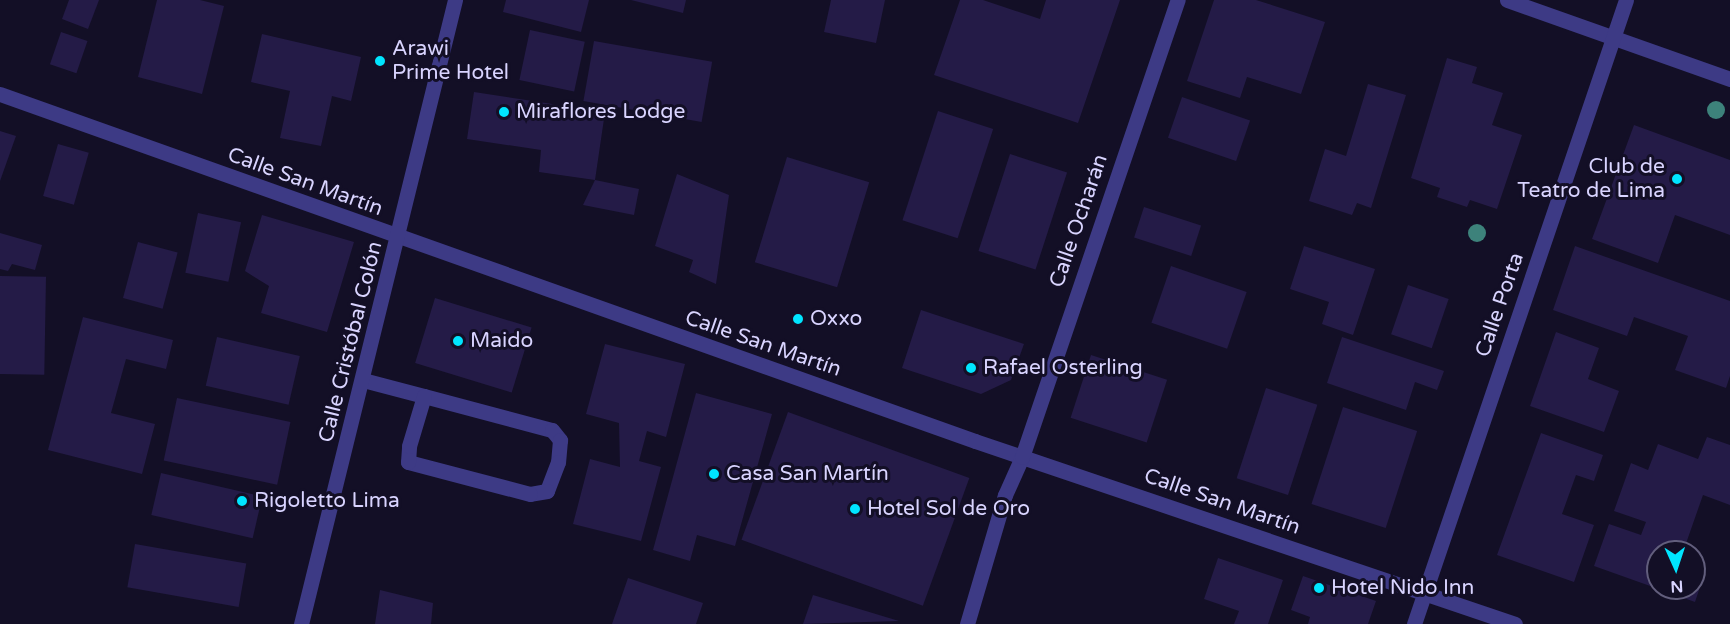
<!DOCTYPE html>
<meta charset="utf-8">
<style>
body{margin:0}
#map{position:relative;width:1730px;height:624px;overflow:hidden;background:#130f26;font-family:"Varela Round",sans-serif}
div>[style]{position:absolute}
.building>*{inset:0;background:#241b47;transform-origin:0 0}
.minor>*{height:15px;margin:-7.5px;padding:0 7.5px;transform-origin:7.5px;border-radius:7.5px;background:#3d3a85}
.trees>*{width:18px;height:18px;margin:-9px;border-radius:50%;background:#3d827b}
.dots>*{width:16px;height:16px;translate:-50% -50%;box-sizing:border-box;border:3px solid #130f26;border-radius:50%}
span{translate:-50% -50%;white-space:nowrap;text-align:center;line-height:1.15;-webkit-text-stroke:6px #130f26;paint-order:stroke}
.poi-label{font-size:21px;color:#d9d4ff}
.left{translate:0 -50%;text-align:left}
.right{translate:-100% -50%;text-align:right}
.street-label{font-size:21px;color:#d9d4ff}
.north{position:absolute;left:1646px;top:540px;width:60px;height:60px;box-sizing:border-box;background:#130f26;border:2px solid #625e7d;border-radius:50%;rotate:177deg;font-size:16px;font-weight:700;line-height:24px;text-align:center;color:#d9d4ff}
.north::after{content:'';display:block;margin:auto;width:21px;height:27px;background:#00e5ff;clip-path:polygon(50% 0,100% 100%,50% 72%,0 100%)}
</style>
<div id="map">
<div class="building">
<div style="clip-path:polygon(69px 0,99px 0,88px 29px,62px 19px)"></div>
<div style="clip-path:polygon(157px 0,200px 0,224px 6px,202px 94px,138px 77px)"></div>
<div style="clip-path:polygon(506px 0,589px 0,581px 32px,503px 12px)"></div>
<div style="clip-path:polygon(631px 0,686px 0,683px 13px)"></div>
<div style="clip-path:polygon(831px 0,885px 0,876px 43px,824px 32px)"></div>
<div style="clip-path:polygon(960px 0,983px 0,1040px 19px,1046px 0,1120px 0,1078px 123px,934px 75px)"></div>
<div style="clip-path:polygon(1214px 0,1256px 0,1325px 22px,1301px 94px,1247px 77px,1240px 98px,1187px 81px)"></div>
<div style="left:530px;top:30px;width:56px;height:51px;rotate:12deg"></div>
<div style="left:61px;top:32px;width:28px;height:34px;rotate:19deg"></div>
<div style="clip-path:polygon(262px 34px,361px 57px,351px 101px,332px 96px,321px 146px,280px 138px,290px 91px,251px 82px)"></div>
<div style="left:594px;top:41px;width:120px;height:61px;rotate:10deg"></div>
<div style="clip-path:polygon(1447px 58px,1477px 67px,1472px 83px,1503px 93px,1492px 125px,1522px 135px,1497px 209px,1470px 200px,1467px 207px,1437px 197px,1440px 188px,1411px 178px)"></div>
<div style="clip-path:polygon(1368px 84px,1406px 95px,1371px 208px,1357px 203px,1352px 215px,1309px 201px,1325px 149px,1346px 156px)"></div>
<div style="clip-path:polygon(474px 92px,605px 112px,595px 180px,539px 172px,541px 150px,467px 139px)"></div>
<div style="left:1182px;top:97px;width:72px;height:43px;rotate:19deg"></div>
<div style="left:938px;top:111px;width:58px;height:115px;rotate:18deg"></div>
<div style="clip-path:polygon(1634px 125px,1730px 160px,1730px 235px,1675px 215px,1658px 263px,1592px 239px)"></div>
<div style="clip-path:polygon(0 131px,16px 136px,0 181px)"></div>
<div style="left:58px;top:144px;width:32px;height:54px;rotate:16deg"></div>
<div style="left:1010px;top:154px;width:60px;height:102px;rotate:18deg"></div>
<div style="left:787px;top:157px;width:86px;height:110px;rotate:17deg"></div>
<div style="clip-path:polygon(677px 174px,729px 195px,716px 284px,689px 272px,693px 260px,655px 246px)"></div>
<div style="clip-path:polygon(595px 180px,639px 189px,634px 215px,583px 205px)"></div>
<div style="left:1144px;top:207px;width:60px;height:32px;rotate:18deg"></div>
<div style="left:198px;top:213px;width:44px;height:61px;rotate:12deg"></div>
<div style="clip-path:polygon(262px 215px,354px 242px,327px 332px,261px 313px,269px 286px,245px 271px)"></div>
<div style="clip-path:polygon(0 233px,42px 245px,35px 270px,12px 264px,8px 271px,0 269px)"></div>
<div style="left:138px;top:242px;width:41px;height:58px;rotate:15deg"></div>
<div style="clip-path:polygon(1304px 246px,1375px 269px,1353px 335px,1322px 324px,1329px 302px,1290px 289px)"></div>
<div style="clip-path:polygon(1575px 246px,1730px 301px,1730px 376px,1726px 388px,1675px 370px,1688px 336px,1634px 317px,1627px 336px,1553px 310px)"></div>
<div style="left:1171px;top:266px;width:80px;height:60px;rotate:19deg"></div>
<div style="left:0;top:276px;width:46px;height:98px;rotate:1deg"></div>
<div style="left:1408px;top:285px;width:43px;height:52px;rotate:19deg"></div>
<div style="left:435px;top:298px;width:101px;height:68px;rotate:17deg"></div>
<div style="clip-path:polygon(921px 310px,1024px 344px,1011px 380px,981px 394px,902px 368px)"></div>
<div style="clip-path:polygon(83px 317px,173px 340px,166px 369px,126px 359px,111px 413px,155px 424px,142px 474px,48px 450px)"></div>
<div style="clip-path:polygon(1556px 332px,1599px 348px,1588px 379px,1619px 391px,1604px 432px,1530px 406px)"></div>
<div style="left:217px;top:337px;width:85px;height:50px;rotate:13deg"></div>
<div style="clip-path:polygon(1342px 337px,1444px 371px,1437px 390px,1415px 382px,1406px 410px,1327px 383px)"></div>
<div style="clip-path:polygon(605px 344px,685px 364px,666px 437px,647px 431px,639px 461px,661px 467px,641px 541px,573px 524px,590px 459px,620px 467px,619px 423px,586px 414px)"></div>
<div style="left:1091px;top:355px;width:80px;height:66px;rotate:18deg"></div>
<div style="left:1266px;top:388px;width:54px;height:95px;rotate:18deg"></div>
<div style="clip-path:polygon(696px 393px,772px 414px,735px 546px,697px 535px,690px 561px,653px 550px)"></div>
<div style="left:177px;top:398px;width:116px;height:64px;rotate:12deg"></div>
<div style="left:1343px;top:407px;width:78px;height:102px;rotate:18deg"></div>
<div style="left:788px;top:412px;width:193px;height:136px;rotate:20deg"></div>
<div style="clip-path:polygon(1541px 433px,1603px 455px,1594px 481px,1576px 475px,1562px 514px,1594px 525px,1574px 582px,1497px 555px)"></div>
<div style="clip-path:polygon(1707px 437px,1730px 445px,1730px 505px,1703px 495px,1683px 552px,1658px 552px,1658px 588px,1694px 588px,1694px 571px,1704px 575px,1695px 602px,1594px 566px,1609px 524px,1641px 535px,1646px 522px,1614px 511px,1631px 463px,1648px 470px,1658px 444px,1698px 459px)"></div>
<div style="left:161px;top:473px;width:104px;height:43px;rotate:13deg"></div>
<div style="left:135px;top:544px;width:113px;height:44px;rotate:10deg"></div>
<div style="clip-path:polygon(1218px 558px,1283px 580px,1268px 624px,1234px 624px,1239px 611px,1204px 599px)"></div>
<div style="clip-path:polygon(1303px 576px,1376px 601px,1368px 624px,1308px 624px,1310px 617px,1291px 610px)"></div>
<div style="clip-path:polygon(628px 578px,703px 603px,696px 624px,612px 624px)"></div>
<div style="clip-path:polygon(380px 590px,433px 603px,431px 624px,375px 624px)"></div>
<div style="clip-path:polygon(813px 595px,899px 621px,803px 624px)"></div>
</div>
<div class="minor">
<div style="left:1507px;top:0;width:237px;rotate:19.5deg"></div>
<div style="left:0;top:94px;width:1035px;rotate:19.59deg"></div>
<div style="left:975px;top:441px;width:570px;rotate:18.72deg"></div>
<div style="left:363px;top:380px;width:63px;rotate:14.7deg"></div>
<div style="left:424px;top:396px;width:132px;rotate:14.9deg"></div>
<div style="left:552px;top:430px;width:13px;rotate:51deg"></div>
<div style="left:560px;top:440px;width:22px;rotate:95deg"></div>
<div style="left:558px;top:462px;width:31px;rotate:111deg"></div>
<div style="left:547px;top:491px;width:17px;rotate:170deg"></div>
<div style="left:530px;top:494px;width:126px;rotate:-165.3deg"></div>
<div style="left:408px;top:462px;width:16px;rotate:-86deg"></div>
<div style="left:409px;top:446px;width:52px;rotate:-73.3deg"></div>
<div style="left:301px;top:624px;width:643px;rotate:-76.14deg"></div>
<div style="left:967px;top:624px;width:134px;rotate:-73.6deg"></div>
<div style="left:1005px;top:495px;width:42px;rotate:-65.9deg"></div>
<div style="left:1022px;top:457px;width:483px;rotate:-71.2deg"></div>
<div style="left:1414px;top:624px;width:659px;rotate:-71.24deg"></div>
</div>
<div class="trees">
<div style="left:1716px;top:110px"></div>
<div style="left:1477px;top:233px"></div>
</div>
<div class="dots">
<div style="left:380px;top:61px;background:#00e5ff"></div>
<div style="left:504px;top:112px;background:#00e5ff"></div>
<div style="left:1677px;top:179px;background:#00e5ff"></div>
<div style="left:798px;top:319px;background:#00e5ff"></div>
<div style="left:458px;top:341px;background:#00e5ff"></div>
<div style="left:971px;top:368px;background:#00e5ff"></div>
<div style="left:714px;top:474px;background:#00e5ff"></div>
<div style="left:242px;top:501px;background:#00e5ff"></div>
<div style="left:855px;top:509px;background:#00e5ff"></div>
<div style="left:1319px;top:588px;background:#00e5ff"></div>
</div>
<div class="poi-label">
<span class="left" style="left:392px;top:61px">Arawi<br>Prime Hotel</span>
<span class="left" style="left:516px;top:112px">Miraflores Lodge</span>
<span class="right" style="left:1665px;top:179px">Club de<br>Teatro de Lima</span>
<span class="left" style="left:810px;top:319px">Oxxo</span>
<span class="left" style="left:470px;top:341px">Maido</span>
<span class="left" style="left:983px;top:368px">Rafael Osterling</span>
<span class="left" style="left:726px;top:474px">Casa San Martín</span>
<span class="left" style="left:254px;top:501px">Rigoletto Lima</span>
<span class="left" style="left:867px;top:509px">Hotel Sol de Oro</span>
<span class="left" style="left:1331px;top:588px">Hotel Nido Inn</span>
</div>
<div class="street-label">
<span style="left:305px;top:182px;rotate:20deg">Calle San Martín</span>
<span style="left:1079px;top:221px;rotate:-71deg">Calle Ocharán</span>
<span style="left:1500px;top:305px;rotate:-71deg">Calle Porta</span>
<span style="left:351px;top:342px;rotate:-76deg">Calle Cristóbal Colón</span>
<span style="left:763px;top:344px;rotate:19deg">Calle San Martín</span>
<span style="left:1222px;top:502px;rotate:19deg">Calle San Martín</span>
</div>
<div class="north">N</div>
</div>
